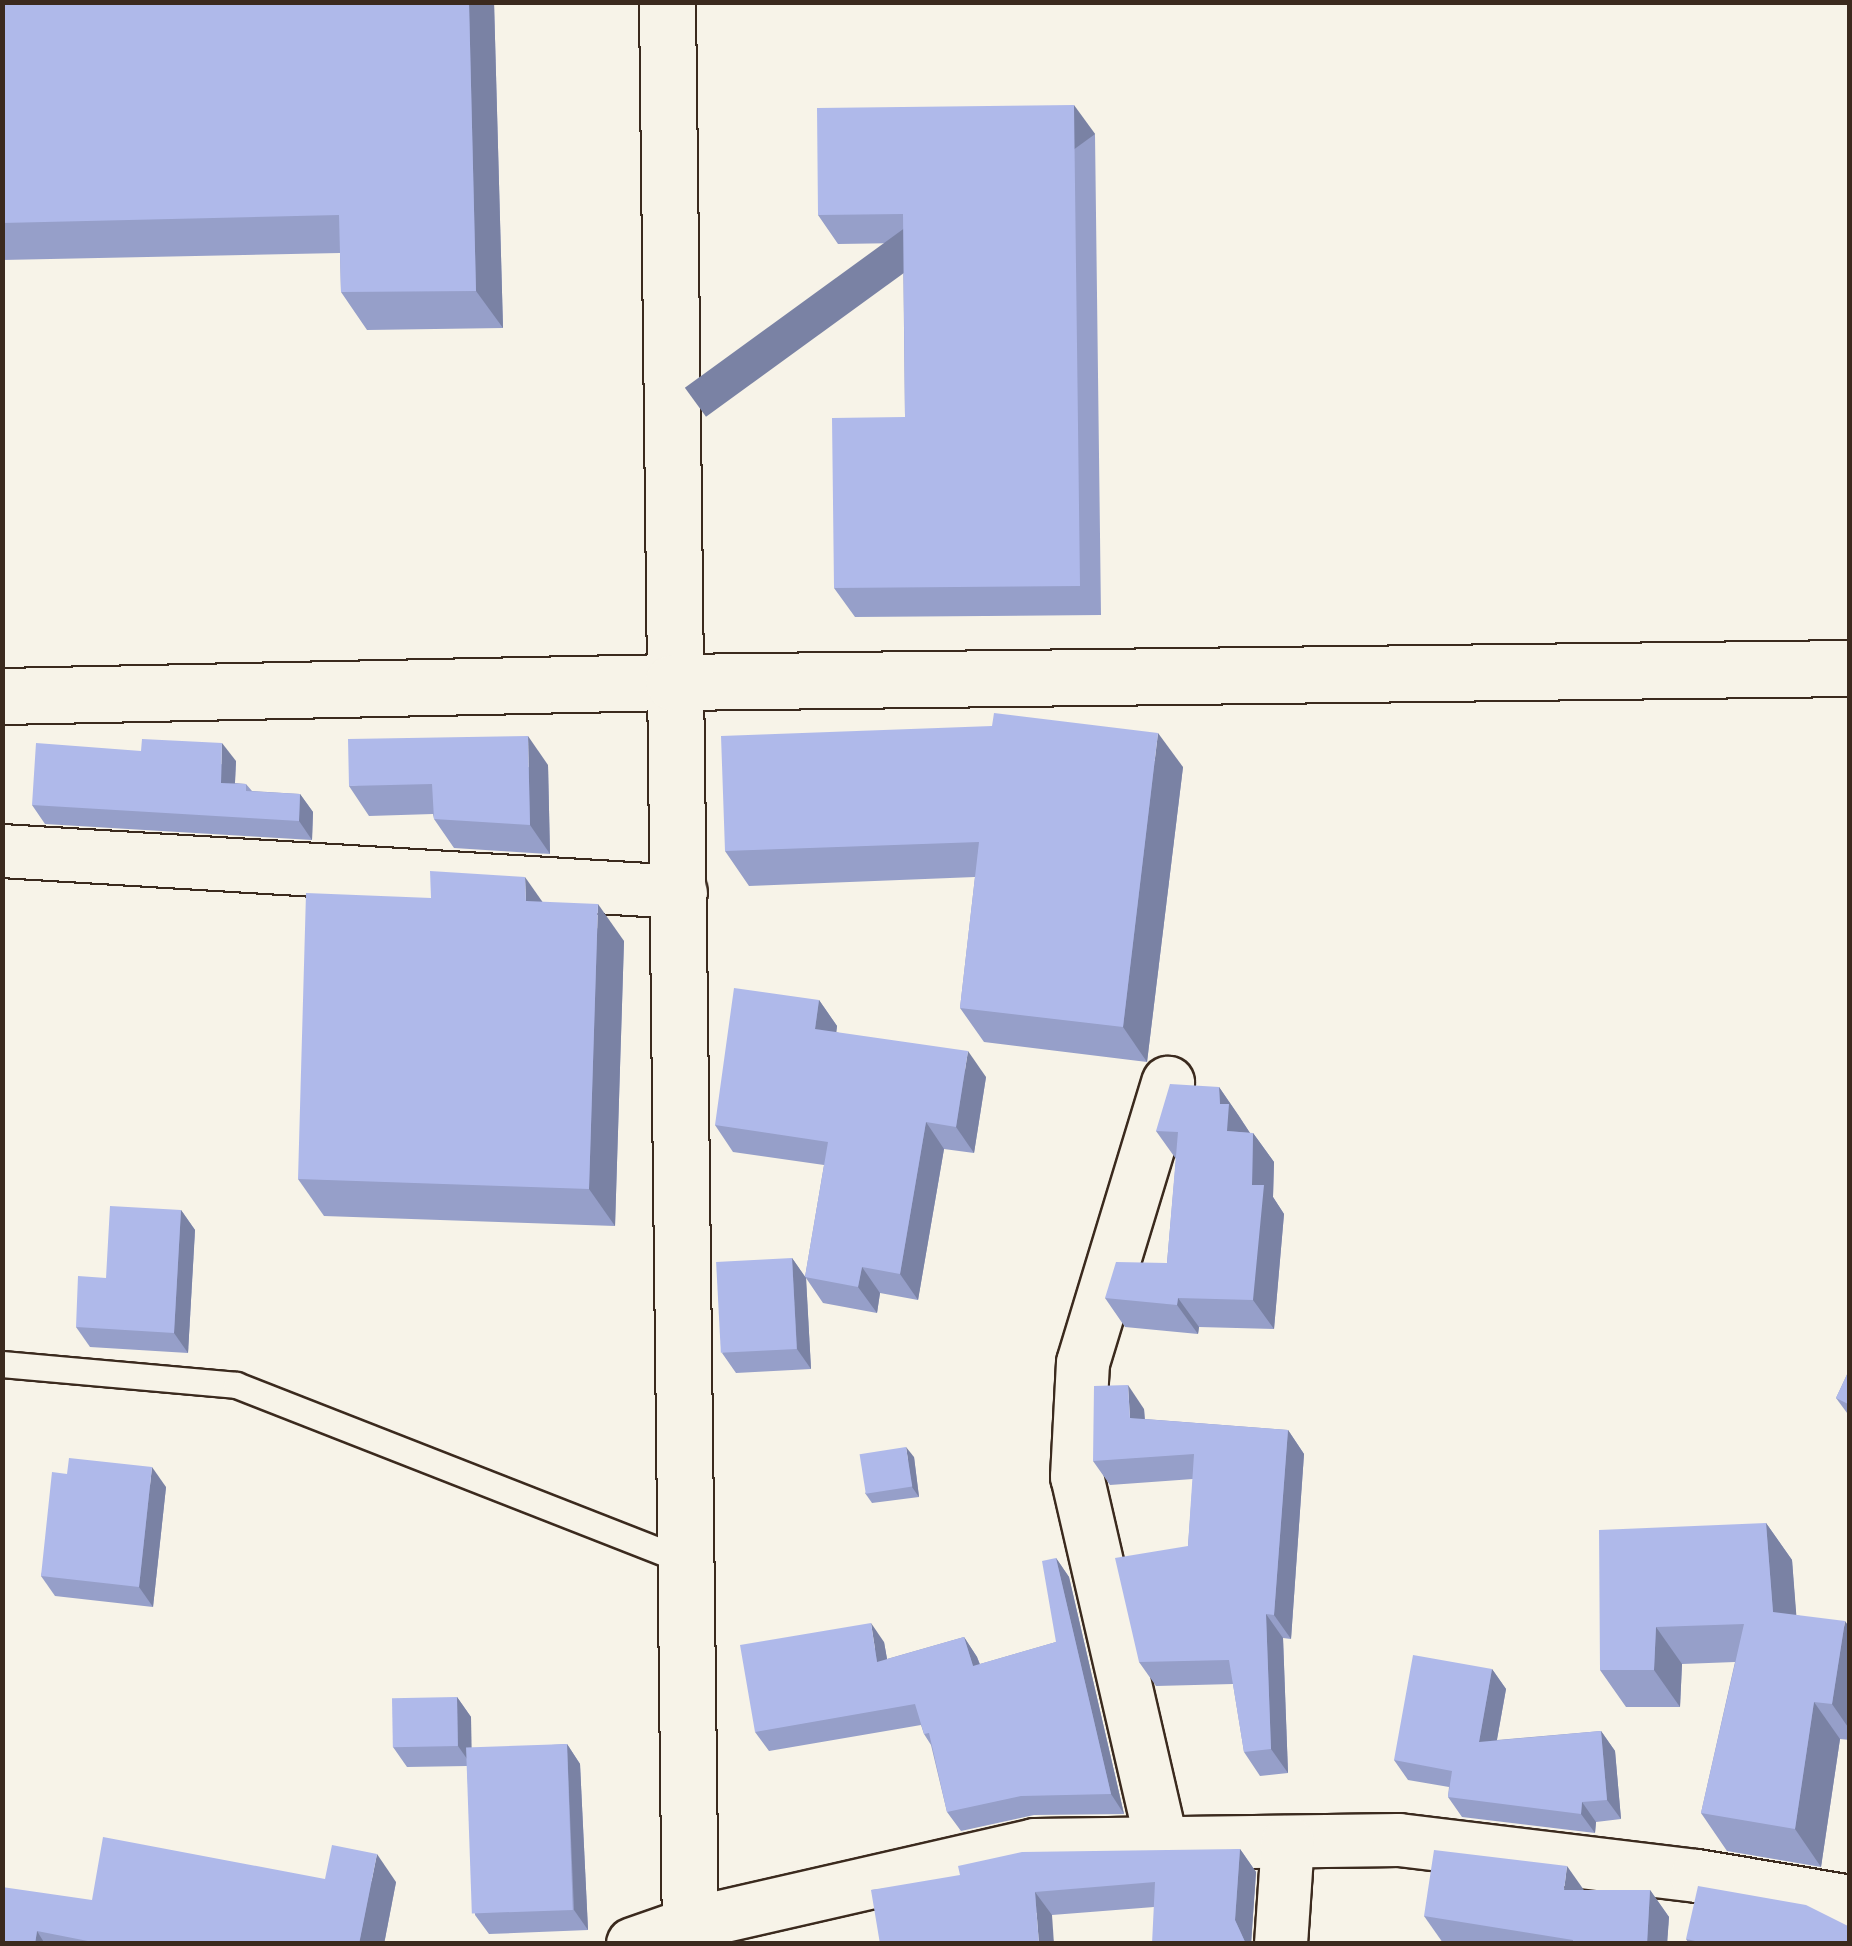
<!DOCTYPE html>
<style>
body{margin:0}
#map{position:relative;width:1852px;height:1946px;overflow:hidden;background:#f7f3e8;font-family:Caveat,sans-serif}
div>[style]{position:absolute}
.roads{filter:drop-shadow(2px 0 #3b2a1e) drop-shadow(-2px 0 #3b2a1e) drop-shadow(0 2px #3b2a1e) drop-shadow(0 -2px #3b2a1e)}
.service>*{height:25px;margin:-12.5px;padding:0 12.5px;transform-origin:12.5px;border-radius:12.5px;background:#f7f3e8}
.minor>*{height:52px;margin:-26px;padding:0 26px;transform-origin:26px;border-radius:26px;background:#f7f3e8}
.tertiary>*{height:55px;margin:-27.5px;padding:0 27.5px;transform-origin:27.5px;border-radius:27.5px;background:#f7f3e8}
.wall>*{inset:0;background:#969fc9}
.shaded-wall>*{inset:0;background:#7a82a4;transform-origin:0 0}
.building>*{inset:0;background:#afb9ea;transform-origin:0 0}
span{translate:-50% -50%;white-space:nowrap;text-align:center;line-height:1.15;-webkit-text-stroke:9px #f7f3e8;paint-order:stroke}
.frame{position:absolute;inset:0;border:5px solid #3b2a1e;pointer-events:none}
</style>
<div id="map">
<div class="roads">
<div class="service">
<div style="left:2px;top:1364px;width:235px;rotate:5.1deg"></div>
<div style="left:236px;top:1385px;width:482px;rotate:21.4deg"></div>
</div>
<div class="minor">
<div style="left:2px;top:851px;width:680px;rotate:3.46deg"></div>
<div style="left:1162px;top:1844px;width:377px;rotate:-103deg"></div>
<div style="left:1077px;top:1477px;width:114px;rotate:-87deg"></div>
<div style="left:1083px;top:1363px;width:293px;rotate:-73.1deg"></div>
<div style="left:633px;top:1944px;width:60px;rotate:-19.3deg"></div>
<div style="left:690px;top:1924px;width:354px;rotate:-12.9deg"></div>
<div style="left:1035px;top:1845px;width:364px;rotate:-0.8deg"></div>
<div style="left:1399px;top:1840px;width:300px;rotate:6.9deg"></div>
<div style="left:1697px;top:1876px;width:155px;rotate:9.6deg"></div>
<div style="left:1281px;top:1944px;width:102px;rotate:-86.1deg"></div>
</div>
<div class="tertiary">
<div style="left:667px;top:2px;width:1942px;rotate:89.32deg"></div>
<div style="left:2px;top:696px;width:671px;rotate:-1.2deg"></div>
<div style="left:673px;top:682px;width:1177px;rotate:-0.68deg"></div>
</div>
</div>
<div class="wall">
<div style="clip-path:polygon(2px 2px,494px 2px,503px 328px,367px 330px,341px 292px,340px 253px,2px 260px)"></div>
<div style="clip-path:polygon(1095px 134px,1101px 615px,855px 617px,834px 588px,905px 417px,903px 243px,838px 244px,818px 215px)"></div>
<div style="clip-path:polygon(992px 726px,1183px 767px,1147px 1062px,984px 1042px,960px 1008px,975px 877px,749px 886px,725px 851px)"></div>
<div style="clip-path:polygon(236px 761px,235px 783px,246px 784px,252px 791px,300px 794px,313px 812px,312px 840px,45px 824px,32px 805px)"></div>
<div style="clip-path:polygon(548px 765px,550px 854px,454px 848px,434px 819px,433px 814px,369px 816px,349px 786px)"></div>
<div style="clip-path:polygon(542px 902px,624px 941px,615px 1226px,324px 1216px,298px 1179px)"></div>
<div style="clip-path:polygon(819px 1000px,837px 1026px,836px 1032px,986px 1077px,974px 1153px,944px 1149px,918px 1300px,880px 1293px,877px 1313px,823px 1303px,806px 1278px,811px 1369px,736px 1373px,722px 1353px,792px 1258px,805px 1277px,824px 1165px,733px 1152px,715px 1125px)"></div>
<div style="clip-path:polygon(1219px 1087px,1250px 1133px,1253px 1133px,1274px 1162px,1273px 1197px,1284px 1214px,1274px 1329px,1199px 1327px,1198px 1334px,1125px 1327px,1105px 1298px,1167px 1263px,1176px 1159px,1156px 1131px)"></div>
<div style="clip-path:polygon(181px 1210px,195px 1230px,188px 1353px,90px 1347px,76px 1327px)"></div>
<div style="clip-path:polygon(1850px 1368px,1850px 1417px,1836px 1398px)"></div>
<div style="clip-path:polygon(1144px 1409px,1145px 1419px,1288px 1430px,1304px 1454px,1291px 1639px,1283px 1638px,1288px 1773px,1260px 1776px,1244px 1752px,1233px 1684px,1156px 1686px,1139px 1662px,1188px 1546px,1193px 1479px,1110px 1485px,1093px 1461px)"></div>
<div style="clip-path:polygon(914px 1457px,919px 1497px,872px 1503px,865px 1493px)"></div>
<div style="clip-path:polygon(67px 1474px,166px 1487px,153px 1607px,55px 1596px,41px 1576px)"></div>
<div style="clip-path:polygon(1766px 1523px,1792px 1560px,1796px 1615px,1850px 1628px,1850px 1740px,1840px 1739px,1821px 1867px,1727px 1851px,1701px 1813px,1735px 1662px,1682px 1664px,1680px 1707px,1626px 1707px,1600px 1670px)"></div>
<div style="clip-path:polygon(1056px 1558px,1069px 1577px,1124px 1814px,1034px 1815px,961px 1831px,947px 1812px,931px 1745px,924px 1734px,921px 1725px,769px 1751px,755px 1732px,884px 1642px,887px 1659px,964px 1637px,977px 1657px,980px 1664px,1056px 1642px)"></div>
<div style="clip-path:polygon(1492px 1669px,1506px 1689px,1497px 1740px,1601px 1731px,1615px 1751px,1621px 1819px,1596px 1822px,1595px 1833px,1462px 1817px,1448px 1797px,1449px 1787px,1408px 1780px,1394px 1760px)"></div>
<div style="clip-path:polygon(457px 1697px,471px 1717px,471px 1750px,567px 1744px,580px 1764px,588px 1930px,489px 1934px,475px 1915px,467px 1766px,407px 1767px,393px 1747px)"></div>
<div style="clip-path:polygon(1240px 1849px,1256px 1872px,1251px 1944px,1154px 1907px,1052px 1915px,871px 1890px)"></div>
<div style="clip-path:polygon(325px 1879px,396px 1882px,384px 1944px,2px 1944px,92px 1900px)"></div>
<div style="clip-path:polygon(1584px 1890px,1650px 1890px,1669px 1917px,1667px 1944px,1447px 1944px,1443px 1943px,1424px 1916px)"></div>
<div style="clip-path:polygon(1686px 1939px,1850px 1944px,1689px 1944px)"></div>
</div>
<div class="shaded-wall">
<div style="clip-path:polygon(469px 2px,494px 2px,503px 328px,476px 291px)"></div>
<div style="left:1074px;top:105px;width:36px;height:481px;rotate:54deg"></div>
<div style="clip-path:polygon(1158px 733px,1183px 767px,1147px 1062px,1123px 1027px)"></div>
<div style="clip-path:polygon(528px 736px,548px 765px,550px 854px,530px 825px)"></div>
<div style="clip-path:polygon(222px 743px,236px 761px,234px 801px,221px 783px)"></div>
<div style="clip-path:polygon(300px 794px,313px 812px,312px 840px,299px 821px)"></div>
<div style="clip-path:polygon(525px 877px,551px 914px,526px 901px)"></div>
<div style="clip-path:polygon(598px 904px,624px 941px,615px 1226px,589px 1189px)"></div>
<div style="clip-path:polygon(819px 1000px,837px 1026px,834px 1055px,815px 1029px)"></div>
<div style="clip-path:polygon(968px 1051px,986px 1077px,974px 1153px,956px 1127px)"></div>
<div style="clip-path:polygon(1219px 1087px,1239px 1116px,1250px 1133px,1227px 1131px,1220px 1104px)"></div>
<div style="clip-path:polygon(926px 1122px,944px 1149px,918px 1300px,900px 1274px)"></div>
<div style="clip-path:polygon(1253px 1133px,1274px 1162px,1273px 1197px,1284px 1214px,1274px 1329px,1253px 1300px,1252px 1185px)"></div>
<div style="clip-path:polygon(181px 1210px,195px 1230px,188px 1353px,174px 1333px)"></div>
<div style="clip-path:polygon(792px 1258px,806px 1278px,811px 1369px,797px 1349px)"></div>
<div style="clip-path:polygon(862px 1267px,880px 1293px,877px 1313px,858px 1287px)"></div>
<div style="clip-path:polygon(1178px 1298px,1199px 1327px,1198px 1334px,1177px 1305px)"></div>
<div style="clip-path:polygon(1128px 1385px,1144px 1409px,1146px 1442px,1130px 1418px)"></div>
<div style="clip-path:polygon(1288px 1430px,1304px 1454px,1291px 1639px,1274px 1615px)"></div>
<div style="clip-path:polygon(906px 1447px,914px 1457px,919px 1497px,912px 1487px)"></div>
<div style="clip-path:polygon(152px 1467px,166px 1487px,153px 1607px,139px 1587px)"></div>
<div style="clip-path:polygon(1766px 1523px,1792px 1560px,1799px 1649px,1773px 1612px)"></div>
<div style="clip-path:polygon(1056px 1558px,1069px 1577px,1124px 1814px,1111px 1794px)"></div>
<div style="clip-path:polygon(1266px 1614px,1283px 1638px,1288px 1773px,1271px 1749px)"></div>
<div style="clip-path:polygon(1845px 1621px,1850px 1628px,1850px 1730px,1832px 1704px)"></div>
<div style="clip-path:polygon(871px 1623px,884px 1642px,891px 1681px,877px 1662px)"></div>
<div style="clip-path:polygon(1656px 1627px,1682px 1664px,1680px 1707px,1654px 1670px)"></div>
<div style="clip-path:polygon(964px 1637px,977px 1657px,987px 1685px,973px 1666px)"></div>
<div style="clip-path:polygon(1492px 1669px,1506px 1689px,1493px 1761px,1479px 1742px)"></div>
<div style="clip-path:polygon(457px 1697px,471px 1717px,472px 1766px,458px 1746px)"></div>
<div style="clip-path:polygon(1814px 1702px,1840px 1739px,1821px 1867px,1795px 1829px)"></div>
<div style="clip-path:polygon(1601px 1731px,1615px 1751px,1621px 1819px,1607px 1800px)"></div>
<div style="clip-path:polygon(567px 1744px,580px 1764px,588px 1930px,574px 1910px)"></div>
<div style="clip-path:polygon(1582px 1802px,1596px 1822px,1595px 1833px,1581px 1814px)"></div>
<div style="clip-path:polygon(1240px 1849px,1256px 1872px,1251px 1944px,1246px 1944px,1235px 1920px)"></div>
<div style="clip-path:polygon(377px 1854px,396px 1882px,384px 1944px,359px 1944px)"></div>
<div style="clip-path:polygon(1567px 1866px,1586px 1893px,1564px 1890px)"></div>
<div style="clip-path:polygon(1650px 1890px,1669px 1917px,1667px 1944px,1647px 1944px)"></div>
<div style="clip-path:polygon(1035px 1892px,1052px 1915px,1054px 1944px,1039px 1944px)"></div>
<div style="clip-path:polygon(37px 1931px,45px 1944px,35px 1944px)"></div>
</div>
<div class="building">
<div style="clip-path:polygon(2px 2px,469px 2px,476px 291px,341px 292px,339px 215px,2px 223px)"></div>
<div style="clip-path:polygon(1074px 105px,1080px 586px,834px 588px,832px 418px,905px 417px,903px 214px,818px 215px,817px 108px)"></div>
<div style="clip-path:polygon(994px 713px,1158px 733px,1123px 1027px,960px 1008px,979px 842px,725px 851px,721px 736px,992px 726px)"></div>
<div style="clip-path:polygon(528px 736px,530px 825px,434px 819px,432px 784px,349px 786px,348px 739px)"></div>
<div style="clip-path:polygon(142px 739px,222px 743px,221px 783px,246px 784px,246px 791px,300px 794px,299px 821px,32px 805px,36px 743px,141px 751px)"></div>
<div style="clip-path:polygon(430px 871px,525px 877px,526px 901px,598px 904px,589px 1189px,298px 1179px,306px 893px,431px 898px)"></div>
<div style="clip-path:polygon(734px 988px,819px 1000px,815px 1029px,968px 1051px,956px 1127px,926px 1122px,900px 1274px,862px 1267px,858px 1287px,805px 1277px,828px 1142px,715px 1125px)"></div>
<div style="clip-path:polygon(1170px 1084px,1219px 1087px,1220px 1104px,1229px 1104px,1227px 1131px,1253px 1133px,1252px 1185px,1264px 1185px,1253px 1300px,1178px 1298px,1177px 1305px,1105px 1298px,1116px 1262px,1167px 1263px,1178px 1132px,1156px 1131px)"></div>
<div style="clip-path:polygon(110px 1206px,181px 1210px,174px 1333px,76px 1327px,78px 1276px,106px 1278px)"></div>
<div style="left:792px;top:1258px;width:91px;height:76px;rotate:87deg"></div>
<div style="clip-path:polygon(1850px 1368px,1850px 1405px,1836px 1398px)"></div>
<div style="clip-path:polygon(1128px 1385px,1130px 1418px,1288px 1430px,1274px 1615px,1266px 1614px,1271px 1749px,1244px 1752px,1229px 1660px,1139px 1662px,1115px 1558px,1188px 1546px,1194px 1454px,1093px 1461px,1094px 1386px)"></div>
<div style="left:906px;top:1447px;width:40px;height:47px;rotate:81deg"></div>
<div style="clip-path:polygon(69px 1458px,152px 1467px,139px 1587px,41px 1576px,52px 1472px,67px 1474px)"></div>
<div style="clip-path:polygon(1766px 1523px,1773px 1612px,1845px 1621px,1832px 1704px,1814px 1702px,1795px 1829px,1701px 1813px,1744px 1624px,1656px 1627px,1654px 1670px,1600px 1670px,1599px 1530px)"></div>
<div style="clip-path:polygon(1056px 1558px,1111px 1794px,1021px 1796px,947px 1812px,929px 1733px,924px 1734px,915px 1704px,755px 1732px,740px 1645px,871px 1623px,877px 1662px,964px 1637px,973px 1666px,1056px 1642px,1042px 1561px)"></div>
<div style="clip-path:polygon(1413px 1655px,1492px 1669px,1479px 1742px,1601px 1731px,1607px 1800px,1582px 1802px,1581px 1814px,1448px 1797px,1452px 1771px,1394px 1760px)"></div>
<div style="left:457px;top:1697px;width:49px;height:65px;rotate:89deg"></div>
<div style="left:567px;top:1744px;width:166px;height:101px;rotate:88deg"></div>
<div style="clip-path:polygon(103px 1837px,325px 1879px,332px 1845px,377px 1854px,359px 1944px,103px 1944px,37px 1931px,35px 1944px,2px 1944px,2px 1887px,92px 1900px)"></div>
<div style="clip-path:polygon(1240px 1849px,1235px 1920px,1246px 1944px,1152px 1944px,1155px 1882px,1035px 1892px,1039px 1944px,880px 1944px,871px 1890px,960px 1875px,958px 1866px,1022px 1852px)"></div>
<div style="clip-path:polygon(1434px 1850px,1567px 1866px,1564px 1890px,1650px 1890px,1647px 1944px,1573px 1944px,1573px 1940px,1424px 1916px)"></div>
<div style="clip-path:polygon(1698px 1886px,1806px 1905px,1850px 1927px,1850px 1944px,1709px 1944px,1686px 1939px)"></div>
</div>
<div class="frame"></div>
</div>
